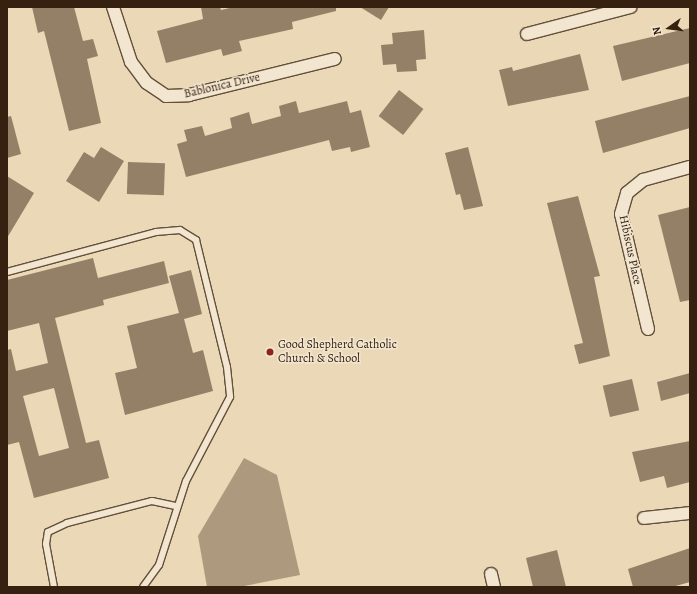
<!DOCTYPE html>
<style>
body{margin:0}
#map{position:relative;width:697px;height:594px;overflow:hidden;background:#ebd8b6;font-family:Alegreya,serif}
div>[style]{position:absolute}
.water>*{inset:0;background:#ad9a7e}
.building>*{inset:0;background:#948067;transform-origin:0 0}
.roads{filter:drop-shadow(1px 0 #634f3a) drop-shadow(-1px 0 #634f3a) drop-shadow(0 1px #634f3a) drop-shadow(0 -1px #634f3a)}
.service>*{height:6px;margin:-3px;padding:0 3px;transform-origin:3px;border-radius:3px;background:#f2e6d0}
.minor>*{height:12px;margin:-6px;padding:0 6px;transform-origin:6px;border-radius:6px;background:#f2e6d0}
.dots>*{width:11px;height:11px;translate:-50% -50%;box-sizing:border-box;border:2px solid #f2e6d0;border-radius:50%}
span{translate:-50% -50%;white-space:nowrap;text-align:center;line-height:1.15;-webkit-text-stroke:3px #f2e6d0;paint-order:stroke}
.street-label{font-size:12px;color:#362111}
.poi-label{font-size:12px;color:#362111}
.left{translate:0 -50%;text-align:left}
.frame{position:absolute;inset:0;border:8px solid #362111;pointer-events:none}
.north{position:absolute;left:649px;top:8px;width:40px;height:40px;-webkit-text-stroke:3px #f2e6d0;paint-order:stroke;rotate:256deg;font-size:11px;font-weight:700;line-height:16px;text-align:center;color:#362111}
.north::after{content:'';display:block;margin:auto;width:14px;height:18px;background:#362111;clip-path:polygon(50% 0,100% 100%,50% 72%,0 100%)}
</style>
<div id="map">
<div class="water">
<div style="clip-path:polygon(244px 458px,277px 475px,300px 575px,239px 587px,207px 587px,198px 536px)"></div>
</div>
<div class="building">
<div style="clip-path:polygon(32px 7px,74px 7px,83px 41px,93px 39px,98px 56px,87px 59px,101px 123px,69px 131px,44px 31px,38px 33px)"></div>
<div style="clip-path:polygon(201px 7px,220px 7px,221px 10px,234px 7px,336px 7px,336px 11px,292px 22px,293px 29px,239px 41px,242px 51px,223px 56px,221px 49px,166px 63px,157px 31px,203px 19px)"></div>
<div style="clip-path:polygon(360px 7px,389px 7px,381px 20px)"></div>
<div style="clip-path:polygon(690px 28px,690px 63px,622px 81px,613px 46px)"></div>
<div style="clip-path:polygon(424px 30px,426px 59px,416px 60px,417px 71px,397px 72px,396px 64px,383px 65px,381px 45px,393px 44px,392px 33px)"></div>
<div style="clip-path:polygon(580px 54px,589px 90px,508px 106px,499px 70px,512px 67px,513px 71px)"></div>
<div style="left:399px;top:90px;width:31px;height:33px;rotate:38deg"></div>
<div style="clip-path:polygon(690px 96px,690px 128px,603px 153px,595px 121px)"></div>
<div style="clip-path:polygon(296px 101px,299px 113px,347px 101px,350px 113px,361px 110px,370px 147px,351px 152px,350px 147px,332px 151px,329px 140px,186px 177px,177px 144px,187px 141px,184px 130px,202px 126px,205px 136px,232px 128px,230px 118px,249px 112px,252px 124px,281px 116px,279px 106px)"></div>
<div style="clip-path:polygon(11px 116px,21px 154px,7px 158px,7px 117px)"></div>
<div style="clip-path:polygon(101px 147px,124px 161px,99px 202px,66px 181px,84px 152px,94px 158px)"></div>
<div style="clip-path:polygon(468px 147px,483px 206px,464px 210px,460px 194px,456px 195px,445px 153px)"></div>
<div style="left:128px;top:162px;width:37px;height:32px;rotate:2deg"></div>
<div style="clip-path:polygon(7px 176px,34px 193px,7px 238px)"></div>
<div style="clip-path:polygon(578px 196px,600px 276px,594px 277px,610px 356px,579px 364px,574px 345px,583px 343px,547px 203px)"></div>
<div style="clip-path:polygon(690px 207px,690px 300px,680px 302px,658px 215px)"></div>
<div style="clip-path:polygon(evenodd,93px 258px,98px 278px,164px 261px,169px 283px,103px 300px,104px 305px,55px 318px,86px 443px,99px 440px,109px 478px,34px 498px,19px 442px,7px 445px,7px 350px,11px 349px,16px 371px,48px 363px,39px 323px,7px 331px,7px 280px,93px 258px,54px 388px,69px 448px,39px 456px,23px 396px,54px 388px)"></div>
<div style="clip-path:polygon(191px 270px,202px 314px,184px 319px,193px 353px,203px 350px,213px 391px,125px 415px,115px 373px,137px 368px,127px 326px,179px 313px,169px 276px)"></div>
<div style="clip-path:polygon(690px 373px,690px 393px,661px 401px,657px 382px)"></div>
<div style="left:632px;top:379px;width:32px;height:30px;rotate:77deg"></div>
<div style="clip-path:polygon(690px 441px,690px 482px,667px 488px,664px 476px,640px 482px,632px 452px)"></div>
<div style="clip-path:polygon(690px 548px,690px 582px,672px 587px,633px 587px,628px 569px)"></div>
<div style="clip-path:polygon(557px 550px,566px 587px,533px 587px,526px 558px)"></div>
</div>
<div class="roads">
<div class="service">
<div style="left:7px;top:272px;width:154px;rotate:-15deg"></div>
<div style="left:156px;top:232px;width:24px;rotate:-5deg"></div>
<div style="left:180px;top:230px;width:19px;rotate:32deg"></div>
<div style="left:196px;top:240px;width:131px;rotate:76.3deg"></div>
<div style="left:227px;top:367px;width:30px;rotate:84deg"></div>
<div style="left:230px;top:397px;width:95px;rotate:117.6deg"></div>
<div style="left:186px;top:481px;width:88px;rotate:107.8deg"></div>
<div style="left:159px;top:565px;width:27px;rotate:126deg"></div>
<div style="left:54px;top:587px;width:44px;rotate:-100.5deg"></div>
<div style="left:46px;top:544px;width:12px;rotate:-81deg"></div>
<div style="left:48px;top:532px;width:21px;rotate:-25deg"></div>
<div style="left:67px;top:523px;width:88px;rotate:-14.5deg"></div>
<div style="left:152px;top:501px;width:24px;rotate:12deg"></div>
</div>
<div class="minor">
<div style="left:113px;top:7px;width:58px;rotate:71.9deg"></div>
<div style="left:131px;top:62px;width:26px;rotate:53deg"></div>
<div style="left:147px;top:83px;width:23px;rotate:34deg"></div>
<div style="left:166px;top:96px;width:23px;rotate:-2deg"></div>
<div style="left:189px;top:95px;width:150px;rotate:-13.9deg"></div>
<div style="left:527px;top:34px;width:107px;rotate:-14.6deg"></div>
<div style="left:648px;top:329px;width:118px;rotate:-103.2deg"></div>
<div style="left:621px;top:214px;width:22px;rotate:-74deg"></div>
<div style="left:627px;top:193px;width:21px;rotate:-39deg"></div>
<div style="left:643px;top:180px;width:49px;rotate:-15.5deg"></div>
<div style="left:644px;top:518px;width:46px;rotate:-6.2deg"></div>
<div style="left:491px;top:574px;width:13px;rotate:77deg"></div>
</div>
</div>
<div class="dots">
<div style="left:270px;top:352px;background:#8f2418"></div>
</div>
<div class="street-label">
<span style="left:222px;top:86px;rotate:-13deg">Bablonica Drive</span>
<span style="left:630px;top:250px;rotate:78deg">Hibiscus Place</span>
</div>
<div class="poi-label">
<span class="left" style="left:278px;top:352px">Good Shepherd Catholic<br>Church &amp; School</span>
</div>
<div class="frame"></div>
<div class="north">N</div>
</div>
